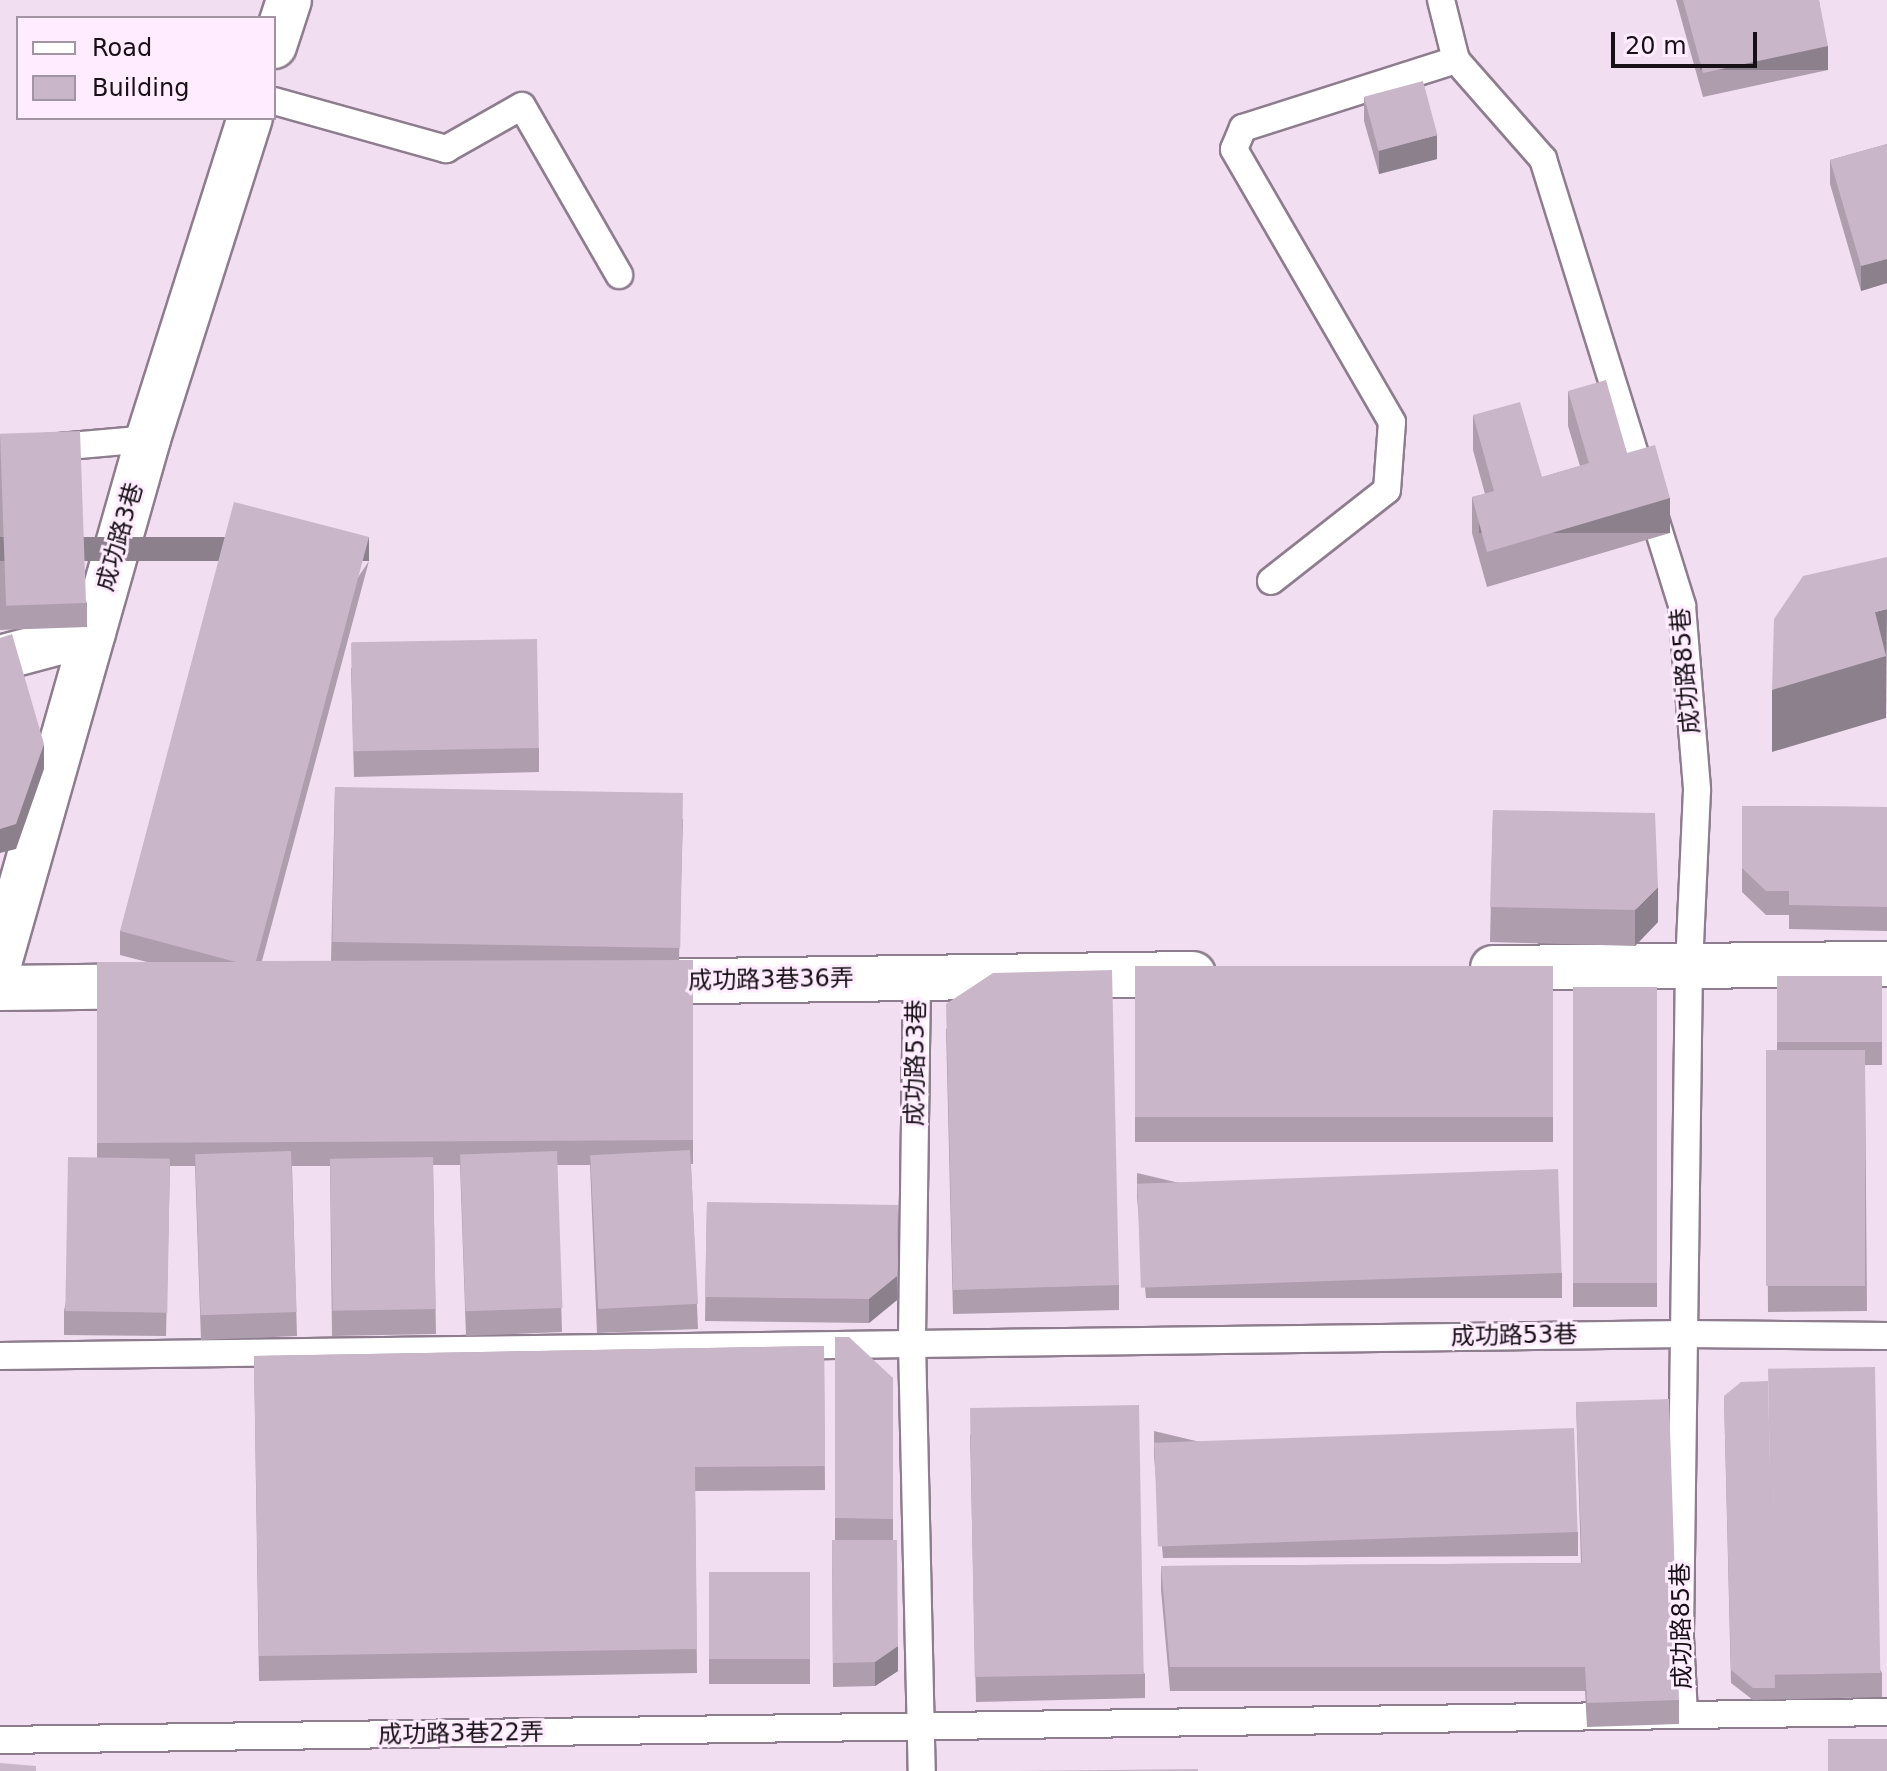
<!DOCTYPE html>
<meta charset="utf-8">
<style>
body{margin:0}
#map{position:relative;width:1887px;height:1771px;overflow:hidden;background:#f1dff1;font-family:"DejaVu Sans","Noto Sans TC",sans-serif}
div>[style]{position:absolute}
.roads{filter:drop-shadow(2px 0 #8e7d8e) drop-shadow(-2px 0 #8e7d8e) drop-shadow(0 2px #8e7d8e) drop-shadow(0 -2px #8e7d8e)}
.lane>*{height:26px;margin:-13px;padding:0 13px;transform-origin:13px;border-radius:13px;background:#fff}
.street>*{height:44px;margin:-22px;padding:0 22px;transform-origin:22px;border-radius:22px;background:#fff}
.secondary>*{height:44px;margin:-22px;padding:0 22px;transform-origin:22px;border-radius:22px;background:#fff}
.wall>*{inset:0;background:#ad9dad;transform-origin:0 0}
.shaded-wall>*{inset:0;background:#8d808d;transform-origin:0 0}
.building>*{inset:0;background:#c9b7c9;transform-origin:0 0}
span{translate:-50% -50%;white-space:nowrap;text-align:center;line-height:1.15;-webkit-text-stroke:6px #ffecff;paint-order:stroke}
.street-label{font-size:24px;color:#171117}
.legend{position:absolute;left:16px;top:16px;width:260px;height:104px;box-sizing:border-box;background:#ffecff;border:2px solid #a294a2;margin:0;padding:10px 14px;list-style:none;font-size:24px;color:#171117}
.legend li{display:flex;align-items:center;gap:16px;height:40px}
.legend b{width:40px;border:2px solid #a294a2}
.scale{position:absolute;left:1611px;top:32px;width:146px;height:36px;box-sizing:border-box;border:4px solid #171117;border-top:0;padding-left:10px;font-size:24px;line-height:28px;white-space:nowrap;color:#171117;-webkit-text-stroke:6px #ffecff;paint-order:stroke}
</style>
<div id="map">
<div class="roads">
<div class="lane">
<div style="left:1456px;top:60px;width:132px;rotate:48.7deg"></div>
<div style="left:1543px;top:159px;width:468px;rotate:72.7deg"></div>
<div style="left:1682px;top:606px;width:185px;rotate:85.3deg"></div>
<div style="left:1697px;top:790px;width:174px;rotate:92.6deg"></div>
<div style="left:1689px;top:964px;width:674px;rotate:90.77deg"></div>
<div style="left:1680px;top:1638px;width:77px;rotate:87deg"></div>
<div style="left:274px;top:101px;width:179px;rotate:15.6deg"></div>
<div style="left:446px;top:149px;width:87px;rotate:-29.5deg"></div>
<div style="left:522px;top:106px;width:195px;rotate:60.1deg"></div>
<div style="left:0;top:452px;width:149px;rotate:-5deg"></div>
<div style="left:1271px;top:581px;width:147px;rotate:-38.1deg"></div>
<div style="left:1387px;top:490px;width:68px;rotate:-85.8deg"></div>
<div style="left:1392px;top:422px;width:315px;rotate:-120.1deg"></div>
<div style="left:1234px;top:149px;width:23px;rotate:-67deg"></div>
<div style="left:1243px;top:128px;width:224px;rotate:-17.7deg"></div>
<div style="left:1456px;top:60px;width:62px;rotate:-104deg"></div>
<div style="left:917px;top:979px;width:364px;rotate:90.8deg"></div>
<div style="left:912px;top:1343px;width:428px;rotate:88.7deg"></div>
<div style="left:0;top:1356px;width:1685px;rotate:-0.75deg"></div>
<div style="left:1685px;top:1334px;width:202px;rotate:0.6deg"></div>
<div style="left:0;top:1740px;width:1887px;rotate:-0.85deg"></div>
</div>
<div class="street">
<div style="left:0;top:658px;width:96px;rotate:-15deg"></div>
<div style="left:1493px;top:968px;width:394px;rotate:-0.6deg"></div>
<div style="left:634px;top:982px;width:559px;rotate:-0.82deg"></div>
<div style="left:0;top:988px;width:157px;rotate:-0.7deg"></div>
</div>
<div class="secondary">
<div style="left:274px;top:46px;width:48px;rotate:-71.9deg"></div>
<div style="left:0;top:960px;width:542px;rotate:-74.14deg"></div>
<div style="left:148px;top:439px;width:337px;rotate:-72.4deg"></div>
</div>
</div>
<div class="wall">
<div style="clip-path:polygon(1676px 0,1819px 0,1828px 70px,1703px 97px)"></div>
<div style="clip-path:polygon(1364px 97px,1437px 159px,1379px 174px,1364px 121px)"></div>
<div style="clip-path:polygon(1887px 144px,1887px 283px,1861px 291px,1830px 184px,1830px 160px)"></div>
<div style="clip-path:polygon(1568px 391px,1627px 453px,1670px 533px,1487px 587px,1472px 533px,1472px 497px,1485px 494px,1473px 450px,1473px 415px,1542px 477px,1580px 466px,1568px 426px)"></div>
<div style="clip-path:polygon(0 435px,87px 603px,87px 627px,0 630px)"></div>
<div style="clip-path:polygon(369px 561px,262px 961px,331px 961px,335px 787px,683px 819px,679px 960px,693px 960px,693px 1164px,691px 1164px,698px 1329px,597px 1333px,590px 1165px,557px 1165px,562px 1332px,466px 1336px,460px 1165px,433px 1165px,436px 1334px,332px 1336px,330px 1166px,292px 1166px,297px 1336px,201px 1340px,195px 1166px,170px 1166px,166px 1336px,64px 1335px,64px 1311px,97px 1157px,97px 962px,147px 962px,120px 955px,120px 931px)"></div>
<div style="clip-path:polygon(351px 668px,539px 748px,539px 772px,354px 777px)"></div>
<div style="clip-path:polygon(1742px 806px,1887px 807px,1887px 931px,1789px 929px,1789px 915px,1766px 915px,1742px 892px)"></div>
<div style="clip-path:polygon(1493px 810px,1658px 922px,1635px 946px,1490px 942px)"></div>
<div style="left:1553px;top:966px;width:176px;height:418px;rotate:90deg"></div>
<div style="clip-path:polygon(1777px 976px,1882px 976px,1882px 1065px,1865px 1065px,1867px 1311px,1768px 1312px,1766px 1051px,1777px 1051px)"></div>
<div style="left:1657px;top:987px;width:320px;height:84px;rotate:90deg"></div>
<div style="clip-path:polygon(946px 1028px,1119px 1285px,1119px 1310px,953px 1314px)"></div>
<div style="clip-path:polygon(1137px 1173px,1562px 1273px,1562px 1298px,1146px 1298px,1137px 1197px)"></div>
<div style="clip-path:polygon(707px 1202px,897px 1300px,869px 1323px,705px 1321px)"></div>
<div style="clip-path:polygon(835px 1337px,893px 1378px,893px 1540px,898px 1671px,875px 1686px,833px 1687px,832px 1540px,835px 1540px)"></div>
<div style="clip-path:polygon(824px 1346px,825px 1490px,695px 1491px,697px 1673px,259px 1681px,254px 1356px)"></div>
<div style="clip-path:polygon(1724px 1396px,1882px 1673px,1882px 1697px,1753px 1700px,1731px 1683px)"></div>
<div style="clip-path:polygon(1576px 1402px,1679px 1700px,1679px 1724px,1587px 1727px,1585px 1691px,1170px 1691px,1161px 1590px,1161px 1566px,1581px 1563px)"></div>
<div style="clip-path:polygon(1154px 1431px,1578px 1532px,1578px 1556px,1163px 1558px,1154px 1456px)"></div>
<div style="clip-path:polygon(970px 1434px,1145px 1674px,1145px 1698px,976px 1702px)"></div>
<div style="left:709px;top:1572px;width:101px;height:112px"></div>
</div>
<div class="shaded-wall">
<div style="left:1828px;top:46px;width:24px;height:128px;rotate:90deg"></div>
<div style="clip-path:polygon(1437px 135px,1437px 159px,1379px 174px,1379px 150px)"></div>
<div style="clip-path:polygon(1887px 259px,1887px 283px,1861px 291px,1861px 266px)"></div>
<div style="left:1670px;top:498px;width:35px;height:191px;rotate:90deg"></div>
<div style="left:369px;top:537px;width:24px;height:439px;rotate:90deg"></div>
<div style="clip-path:polygon(1887px 609px,1886px 718px,1772px 752px,1772px 690px,1875px 612px)"></div>
<div style="clip-path:polygon(44px 744px,44px 769px,16px 849px,0 853px,0 829px)"></div>
<div style="clip-path:polygon(1658px 887px,1658px 922px,1635px 946px,1635px 910px)"></div>
<div style="clip-path:polygon(898px 1205px,897px 1300px,869px 1323px,869px 1299px)"></div>
<div style="clip-path:polygon(898px 1646px,898px 1671px,875px 1686px,875px 1662px)"></div>
</div>
<div class="building">
<div style="clip-path:polygon(1683px 0,1819px 0,1828px 46px,1703px 73px)"></div>
<div style="left:1423px;top:81px;width:56px;height:61px;rotate:75deg"></div>
<div style="clip-path:polygon(1887px 144px,1887px 259px,1861px 266px,1830px 160px)"></div>
<div style="clip-path:polygon(1606px 380px,1627px 453px,1655px 445px,1670px 498px,1487px 552px,1472px 497px,1494px 491px,1473px 415px,1520px 402px,1542px 477px,1589px 463px,1568px 391px)"></div>
<div style="left:80px;top:431px;width:172px;height:80px;rotate:88deg"></div>
<div style="clip-path:polygon(234px 502px,369px 537px,256px 961px,693px 960px,693px 1140px,97px 1143px,97px 962px,236px 962px,120px 931px)"></div>
<div style="clip-path:polygon(1887px 557px,1887px 609px,1875px 612px,1886px 656px,1772px 690px,1774px 619px,1803px 576px)"></div>
<div style="clip-path:polygon(12px 634px,44px 744px,16px 824px,0 829px,0 638px)"></div>
<div style="left:537px;top:639px;width:109px;height:186px;rotate:89deg"></div>
<div style="left:335px;top:787px;width:348px;height:155px;rotate:1deg"></div>
<div style="clip-path:polygon(1742px 806px,1887px 807px,1887px 907px,1789px 905px,1789px 891px,1766px 891px,1742px 868px)"></div>
<div style="clip-path:polygon(1493px 810px,1655px 813px,1658px 887px,1635px 910px,1490px 907px)"></div>
<div style="left:1553px;top:966px;width:151px;height:418px;rotate:90deg"></div>
<div style="clip-path:polygon(1112px 970px,1119px 1285px,953px 1290px,946px 1004px,993px 973px)"></div>
<div style="left:1777px;top:976px;width:105px;height:66px"></div>
<div style="left:1657px;top:987px;width:296px;height:84px;rotate:90deg"></div>
<div style="left:1865px;top:1050px;width:236px;height:99px;rotate:90deg"></div>
<div style="left:690px;top:1150px;width:154px;height:100px;rotate:87deg"></div>
<div style="left:291px;top:1151px;width:161px;height:96px;rotate:88deg"></div>
<div style="left:557px;top:1151px;width:157px;height:97px;rotate:88deg"></div>
<div style="left:68px;top:1157px;width:102px;height:154px;rotate:1deg"></div>
<div style="left:433px;top:1157px;width:152px;height:103px;rotate:89deg"></div>
<div style="left:1558px;top:1169px;width:104px;height:421px;rotate:88deg"></div>
<div style="clip-path:polygon(707px 1202px,898px 1205px,897px 1276px,869px 1299px,705px 1297px)"></div>
<div style="clip-path:polygon(835px 1337px,849px 1337px,893px 1378px,893px 1519px,835px 1518px)"></div>
<div style="clip-path:polygon(824px 1346px,825px 1466px,695px 1467px,697px 1649px,259px 1656px,254px 1356px)"></div>
<div style="left:1875px;top:1367px;width:306px;height:107px;rotate:89deg"></div>
<div style="clip-path:polygon(1768px 1381px,1775px 1688px,1753px 1688px,1731px 1670px,1724px 1396px,1741px 1382px)"></div>
<div style="clip-path:polygon(1669px 1399px,1679px 1700px,1587px 1703px,1585px 1667px,1170px 1667px,1161px 1566px,1582px 1563px,1576px 1402px)"></div>
<div style="left:1139px;top:1405px;width:269px;height:169px;rotate:89deg"></div>
<div style="left:1574px;top:1428px;width:104px;height:420px;rotate:88deg"></div>
<div style="clip-path:polygon(832px 1540px,897px 1540px,898px 1646px,875px 1662px,833px 1663px)"></div>
<div style="left:709px;top:1572px;width:101px;height:87px"></div>
<div style="left:1887px;top:1739px;width:32px;height:59px;rotate:90deg"></div>
<div style="clip-path:polygon(0 1763px,36px 1766px,36px 1771px,0 1771px)"></div>
<div style="clip-path:polygon(1198px 1769px,1198px 1771px,1010px 1771px)"></div>
</div>
<div class="street-label">
<span style="left:120px;top:537px;rotate:-74deg">成功路3巷</span>
<span style="left:1686px;top:671px;rotate:-95deg">成功路85巷</span>
<span style="left:771px;top:980px;rotate:-1deg">成功路3巷36弄</span>
<span style="left:916px;top:1063px;rotate:-89deg">成功路53巷</span>
<span style="left:1514px;top:1336px;rotate:-1deg">成功路53巷</span>
<span style="left:1682px;top:1626px;rotate:-91deg">成功路85巷</span>
<span style="left:461px;top:1734px;rotate:-1deg">成功路3巷22弄</span>
</div>
<ul class="legend">
<li><b style="height:10px;background:#fff"></b>Road</li>
<li><b style="height:22px;background:#c9b7c9"></b>Building</li>
</ul>
<div class="scale">20 m</div>
</div>
